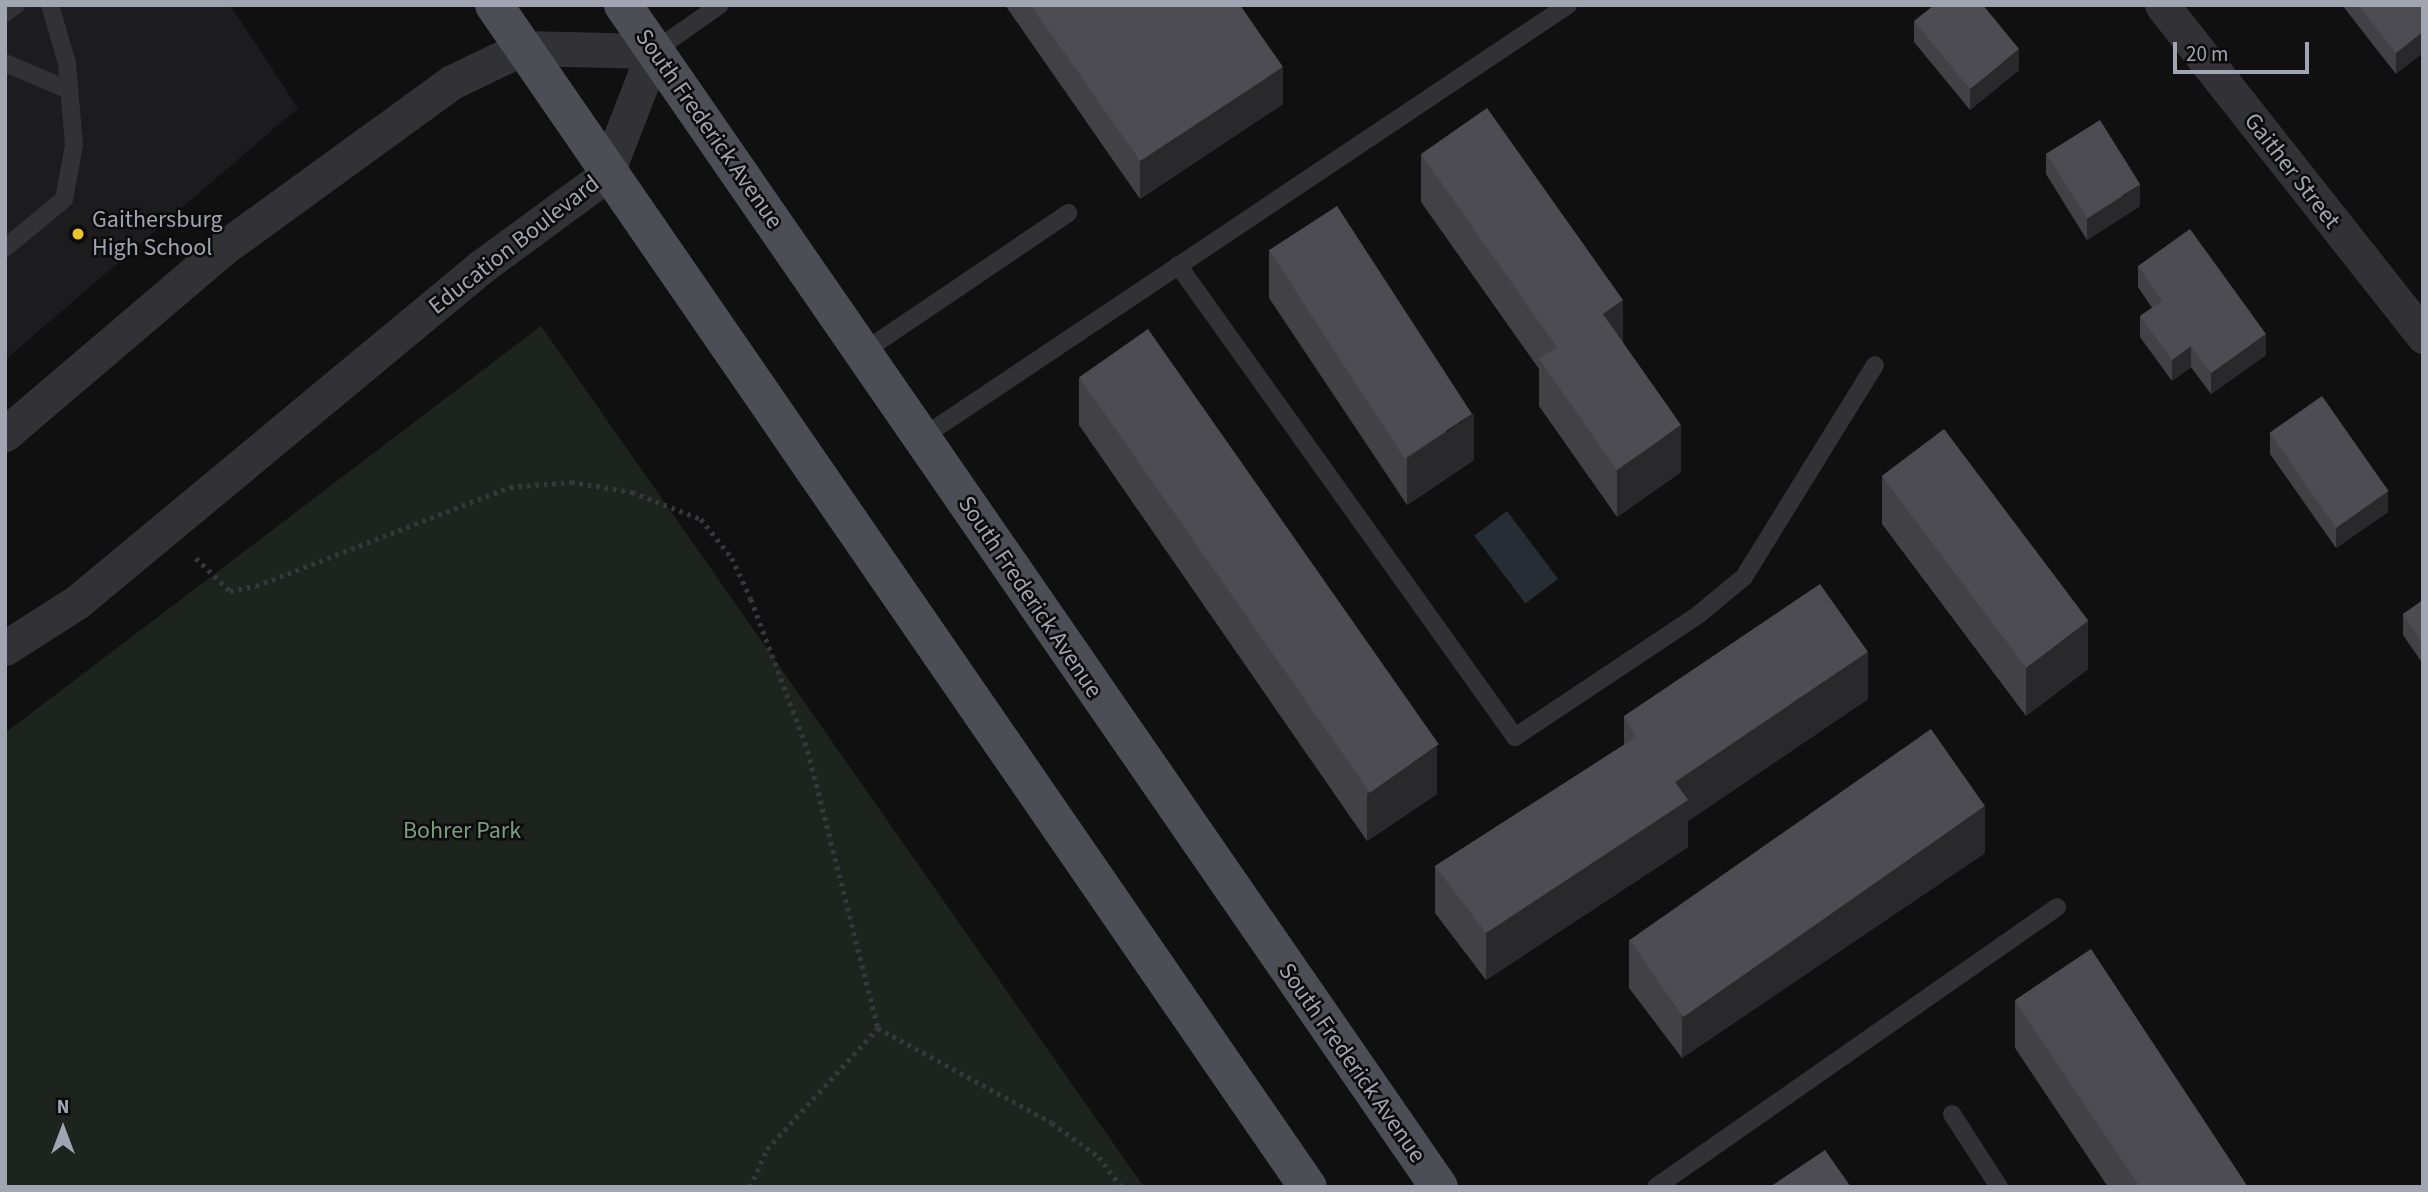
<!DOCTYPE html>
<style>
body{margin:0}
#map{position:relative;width:2428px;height:1192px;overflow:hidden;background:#101011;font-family:"Source Sans 3",sans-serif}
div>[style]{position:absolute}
.built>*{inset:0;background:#1c1c1e}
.green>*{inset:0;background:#1d241e}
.water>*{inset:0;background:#272d35;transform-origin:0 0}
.path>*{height:4.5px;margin-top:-2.25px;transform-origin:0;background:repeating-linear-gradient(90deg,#37383d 0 3.5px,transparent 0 8.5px)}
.service>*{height:18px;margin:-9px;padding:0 9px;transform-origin:9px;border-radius:9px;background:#313136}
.minor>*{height:35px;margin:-17.5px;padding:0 17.5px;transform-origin:17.5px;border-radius:17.5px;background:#313136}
.primary>*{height:38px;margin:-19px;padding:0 19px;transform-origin:19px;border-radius:19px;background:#4d4e55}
.wall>*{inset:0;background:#414146}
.shaded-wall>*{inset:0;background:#29292c}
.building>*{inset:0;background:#4c4c52;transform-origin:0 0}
.dots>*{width:19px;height:19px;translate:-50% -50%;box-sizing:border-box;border:4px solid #0b0b0c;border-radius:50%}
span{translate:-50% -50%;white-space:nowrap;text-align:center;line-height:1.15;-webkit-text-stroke:5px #0b0b0c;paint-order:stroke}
.street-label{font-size:24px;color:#a1a5b2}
.poi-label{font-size:24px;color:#a1a5b2}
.left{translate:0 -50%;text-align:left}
.park-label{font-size:24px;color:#789d7f}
.frame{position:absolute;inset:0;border:7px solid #a1a5b2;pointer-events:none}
.north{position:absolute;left:28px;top:1094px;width:70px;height:70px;-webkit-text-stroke:5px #0b0b0c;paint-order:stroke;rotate:0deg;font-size:19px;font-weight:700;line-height:28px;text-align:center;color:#a1a5b2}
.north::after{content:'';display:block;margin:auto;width:24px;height:32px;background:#a1a5b2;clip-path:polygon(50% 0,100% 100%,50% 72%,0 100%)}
.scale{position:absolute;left:2173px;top:42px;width:136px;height:32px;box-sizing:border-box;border:4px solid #a1a5b2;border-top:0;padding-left:9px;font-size:21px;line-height:24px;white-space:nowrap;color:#a1a5b2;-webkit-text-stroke:5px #0b0b0c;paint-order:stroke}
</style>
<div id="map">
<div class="built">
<div style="clip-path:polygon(5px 5px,230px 5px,298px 108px,5px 360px)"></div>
</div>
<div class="green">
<div style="clip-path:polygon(541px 326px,1144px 1187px,5px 1187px,5px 733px)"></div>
</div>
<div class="water">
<div style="left:1507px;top:511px;width:85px;height:41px;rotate:53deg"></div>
</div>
<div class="path">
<div style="left:196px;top:558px;width:47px;rotate:44.1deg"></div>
<div style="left:230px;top:591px;width:26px;rotate:-11deg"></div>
<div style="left:256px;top:586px;width:273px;rotate:-21.3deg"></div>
<div style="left:510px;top:487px;width:61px;rotate:-4.7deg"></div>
<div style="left:571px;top:482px;width:62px;rotate:9.3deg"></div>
<div style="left:632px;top:492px;width:74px;rotate:21.4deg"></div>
<div style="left:701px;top:519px;width:50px;rotate:51.5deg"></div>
<div style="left:732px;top:558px;width:45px;rotate:65.1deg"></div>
<div style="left:751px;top:599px;width:162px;rotate:69.4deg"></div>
<div style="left:808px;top:751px;width:286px;rotate:75.8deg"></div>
<div style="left:878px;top:1028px;width:198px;rotate:28.6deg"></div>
<div style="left:1052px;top:1123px;width:58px;rotate:35.9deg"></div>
<div style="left:1099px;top:1157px;width:38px;rotate:53deg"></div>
<div style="left:750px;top:1187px;width:42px;rotate:-65.9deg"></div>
<div style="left:767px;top:1149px;width:164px;rotate:-47.5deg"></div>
</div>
<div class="service">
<div style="left:5px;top:13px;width:14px;rotate:-36deg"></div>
<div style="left:654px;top:51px;width:80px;rotate:-34.9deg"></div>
<div style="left:5px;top:63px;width:67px;rotate:22.8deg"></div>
<div style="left:5px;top:248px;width:77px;rotate:-39.7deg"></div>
<div style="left:64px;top:199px;width:55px;rotate:-79.5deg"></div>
<div style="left:74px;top:145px;width:82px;rotate:-94.9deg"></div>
<div style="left:67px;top:63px;width:60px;rotate:-106.3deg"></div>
<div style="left:1178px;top:265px;width:580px;rotate:54.47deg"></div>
<div style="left:1515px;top:737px;width:220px;rotate:-33.7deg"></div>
<div style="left:1698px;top:615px;width:60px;rotate:-39.6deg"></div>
<div style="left:1744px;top:577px;width:249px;rotate:-58.3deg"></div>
<div style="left:863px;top:352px;width:248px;rotate:-34.1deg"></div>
<div style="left:921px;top:438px;width:779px;rotate:-33.79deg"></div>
<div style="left:1952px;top:1114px;width:87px;rotate:57.2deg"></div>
<div style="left:1656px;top:1187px;width:489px;rotate:-34.9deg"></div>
</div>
<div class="minor">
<div style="left:2162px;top:5px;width:422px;rotate:51.7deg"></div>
<div style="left:5px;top:434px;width:285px;rotate:-40.4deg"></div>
<div style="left:222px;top:249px;width:284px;rotate:-36deg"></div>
<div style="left:452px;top:82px;width:79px;rotate:-25.6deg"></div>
<div style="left:523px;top:48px;width:131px;rotate:1.3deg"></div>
<div style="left:654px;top:51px;width:133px;rotate:111.2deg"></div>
<div style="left:606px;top:175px;width:154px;rotate:143.7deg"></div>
<div style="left:482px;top:266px;width:526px;rotate:140.32deg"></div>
<div style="left:77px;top:602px;width:85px;rotate:147.4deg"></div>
</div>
<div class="primary">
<div style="left:494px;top:5px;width:1435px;rotate:55.45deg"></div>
<div style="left:623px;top:5px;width:1436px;rotate:55.38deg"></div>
</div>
<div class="wall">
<div style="clip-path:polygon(1005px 5px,1240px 5px,1283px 104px,1140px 199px)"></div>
<div style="clip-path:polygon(2342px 5px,2423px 5px,2396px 74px)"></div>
<div style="clip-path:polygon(1914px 21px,2019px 70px,1970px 110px,1914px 42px)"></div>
<div style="clip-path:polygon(2046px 153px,2140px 206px,2087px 240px,2046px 174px)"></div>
<div style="clip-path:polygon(1421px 154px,1623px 342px,1681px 472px,1617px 517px,1539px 406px,1539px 369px,1421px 202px)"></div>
<div style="clip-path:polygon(1269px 250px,1474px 460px,1407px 505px,1269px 298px)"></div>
<div style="clip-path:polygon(2138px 266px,2266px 355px,2211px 394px,2191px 367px,2172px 381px,2140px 337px,2140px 316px,2152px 308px,2138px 287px)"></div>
<div style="clip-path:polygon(1079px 377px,1437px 794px,1367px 841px,1079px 425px)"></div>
<div style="clip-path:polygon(2270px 433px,2388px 512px,2336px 548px,2270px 454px)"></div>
<div style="clip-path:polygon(1882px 477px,2088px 669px,2026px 716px,1882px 524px)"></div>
<div style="clip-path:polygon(2423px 600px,2423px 664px,2403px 635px,2403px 614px)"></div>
<div style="clip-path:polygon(1868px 699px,1688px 821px,1688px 847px,1486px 980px,1435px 913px,1435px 866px,1624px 745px,1624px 716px)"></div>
<div style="clip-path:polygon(1985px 853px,1682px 1058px,1629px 988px,1629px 940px)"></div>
<div style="clip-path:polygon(2015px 1000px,2248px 1187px,2108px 1187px,2015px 1048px)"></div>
</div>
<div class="shaded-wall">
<div style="clip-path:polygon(2423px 32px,2423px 53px,2396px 74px,2396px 53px)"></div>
<div style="clip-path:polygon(2019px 49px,2019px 70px,1970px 110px,1970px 89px)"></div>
<div style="clip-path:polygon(1283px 67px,1283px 104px,1140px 199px,1140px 161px)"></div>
<div style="clip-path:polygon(2140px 185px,2140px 206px,2087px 240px,2087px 219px)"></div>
<div style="clip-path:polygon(1623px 300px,1623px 348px,1603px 314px)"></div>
<div style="clip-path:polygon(2266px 334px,2266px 355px,2211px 394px,2211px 373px)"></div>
<div style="clip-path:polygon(2191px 346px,2191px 367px,2172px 381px,2172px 360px)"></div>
<div style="clip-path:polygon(1474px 413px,1474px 460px,1407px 505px,1407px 458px)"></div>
<div style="clip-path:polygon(1681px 425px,1681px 472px,1617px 517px,1617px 470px)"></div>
<div style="clip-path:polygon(2388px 491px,2388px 512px,2336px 548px,2336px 528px)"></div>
<div style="clip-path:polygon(2088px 621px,2088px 669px,2026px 716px,2026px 668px)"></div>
<div style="clip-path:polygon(1868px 652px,1868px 699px,1688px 821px,1688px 847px,1486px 980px,1486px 933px,1675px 782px)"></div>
<div style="clip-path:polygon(1437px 746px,1437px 794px,1367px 841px,1367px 794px)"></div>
<div style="clip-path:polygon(1985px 806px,1985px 853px,1682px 1058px,1682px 1010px)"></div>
</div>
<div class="building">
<div style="clip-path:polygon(1031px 5px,1240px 5px,1283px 67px,1140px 161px)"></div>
<div style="clip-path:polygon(1934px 5px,1983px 5px,2019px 49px,1970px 89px,1914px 21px)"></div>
<div style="clip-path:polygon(2358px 5px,2423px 5px,2423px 32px,2396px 53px)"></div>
<div style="clip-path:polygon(1487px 108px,1623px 300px,1603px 314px,1681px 425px,1617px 470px,1539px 359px,1557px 347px,1421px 154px)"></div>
<div style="left:2100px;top:120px;width:76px;height:63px;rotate:58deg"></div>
<div style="left:1337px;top:206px;width:248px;height:81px;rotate:57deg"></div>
<div style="clip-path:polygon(2190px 229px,2266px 334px,2211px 373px,2191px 346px,2172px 360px,2140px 316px,2162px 301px,2138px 266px)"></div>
<div style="left:1148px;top:329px;width:507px;height:84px;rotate:55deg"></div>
<div style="left:2322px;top:396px;width:116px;height:64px;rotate:55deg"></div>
<div style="left:1944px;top:429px;width:240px;height:78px;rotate:53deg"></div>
<div style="clip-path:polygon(1820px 584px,1868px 652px,1675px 782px,1688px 800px,1486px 933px,1435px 866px,1636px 737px,1624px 716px)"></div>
<div style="clip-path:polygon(2423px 600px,2423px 643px,2403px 614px)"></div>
<div style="left:1931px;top:729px;width:94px;height:368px;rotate:55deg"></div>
<div style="clip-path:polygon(2091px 949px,2248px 1187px,2140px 1187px,2015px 1000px)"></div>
<div style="clip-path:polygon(1825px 1150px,1851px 1187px,1770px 1187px)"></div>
</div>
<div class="dots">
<div style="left:78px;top:234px;background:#eec22b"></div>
</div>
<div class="street-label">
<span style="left:709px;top:129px;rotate:55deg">South Frederick Avenue</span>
<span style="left:2292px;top:171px;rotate:52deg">Gaither Street</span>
<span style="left:514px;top:245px;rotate:-38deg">Education Boulevard</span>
<span style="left:1030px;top:597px;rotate:56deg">South Frederick Avenue</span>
<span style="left:1352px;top:1063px;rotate:55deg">South Frederick Avenue</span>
</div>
<div class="poi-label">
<span class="left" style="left:92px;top:234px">Gaithersburg<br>High School</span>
</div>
<div class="park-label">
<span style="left:462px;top:831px">Bohrer Park</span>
</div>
<div class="frame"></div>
<div class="north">N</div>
<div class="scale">20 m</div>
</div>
